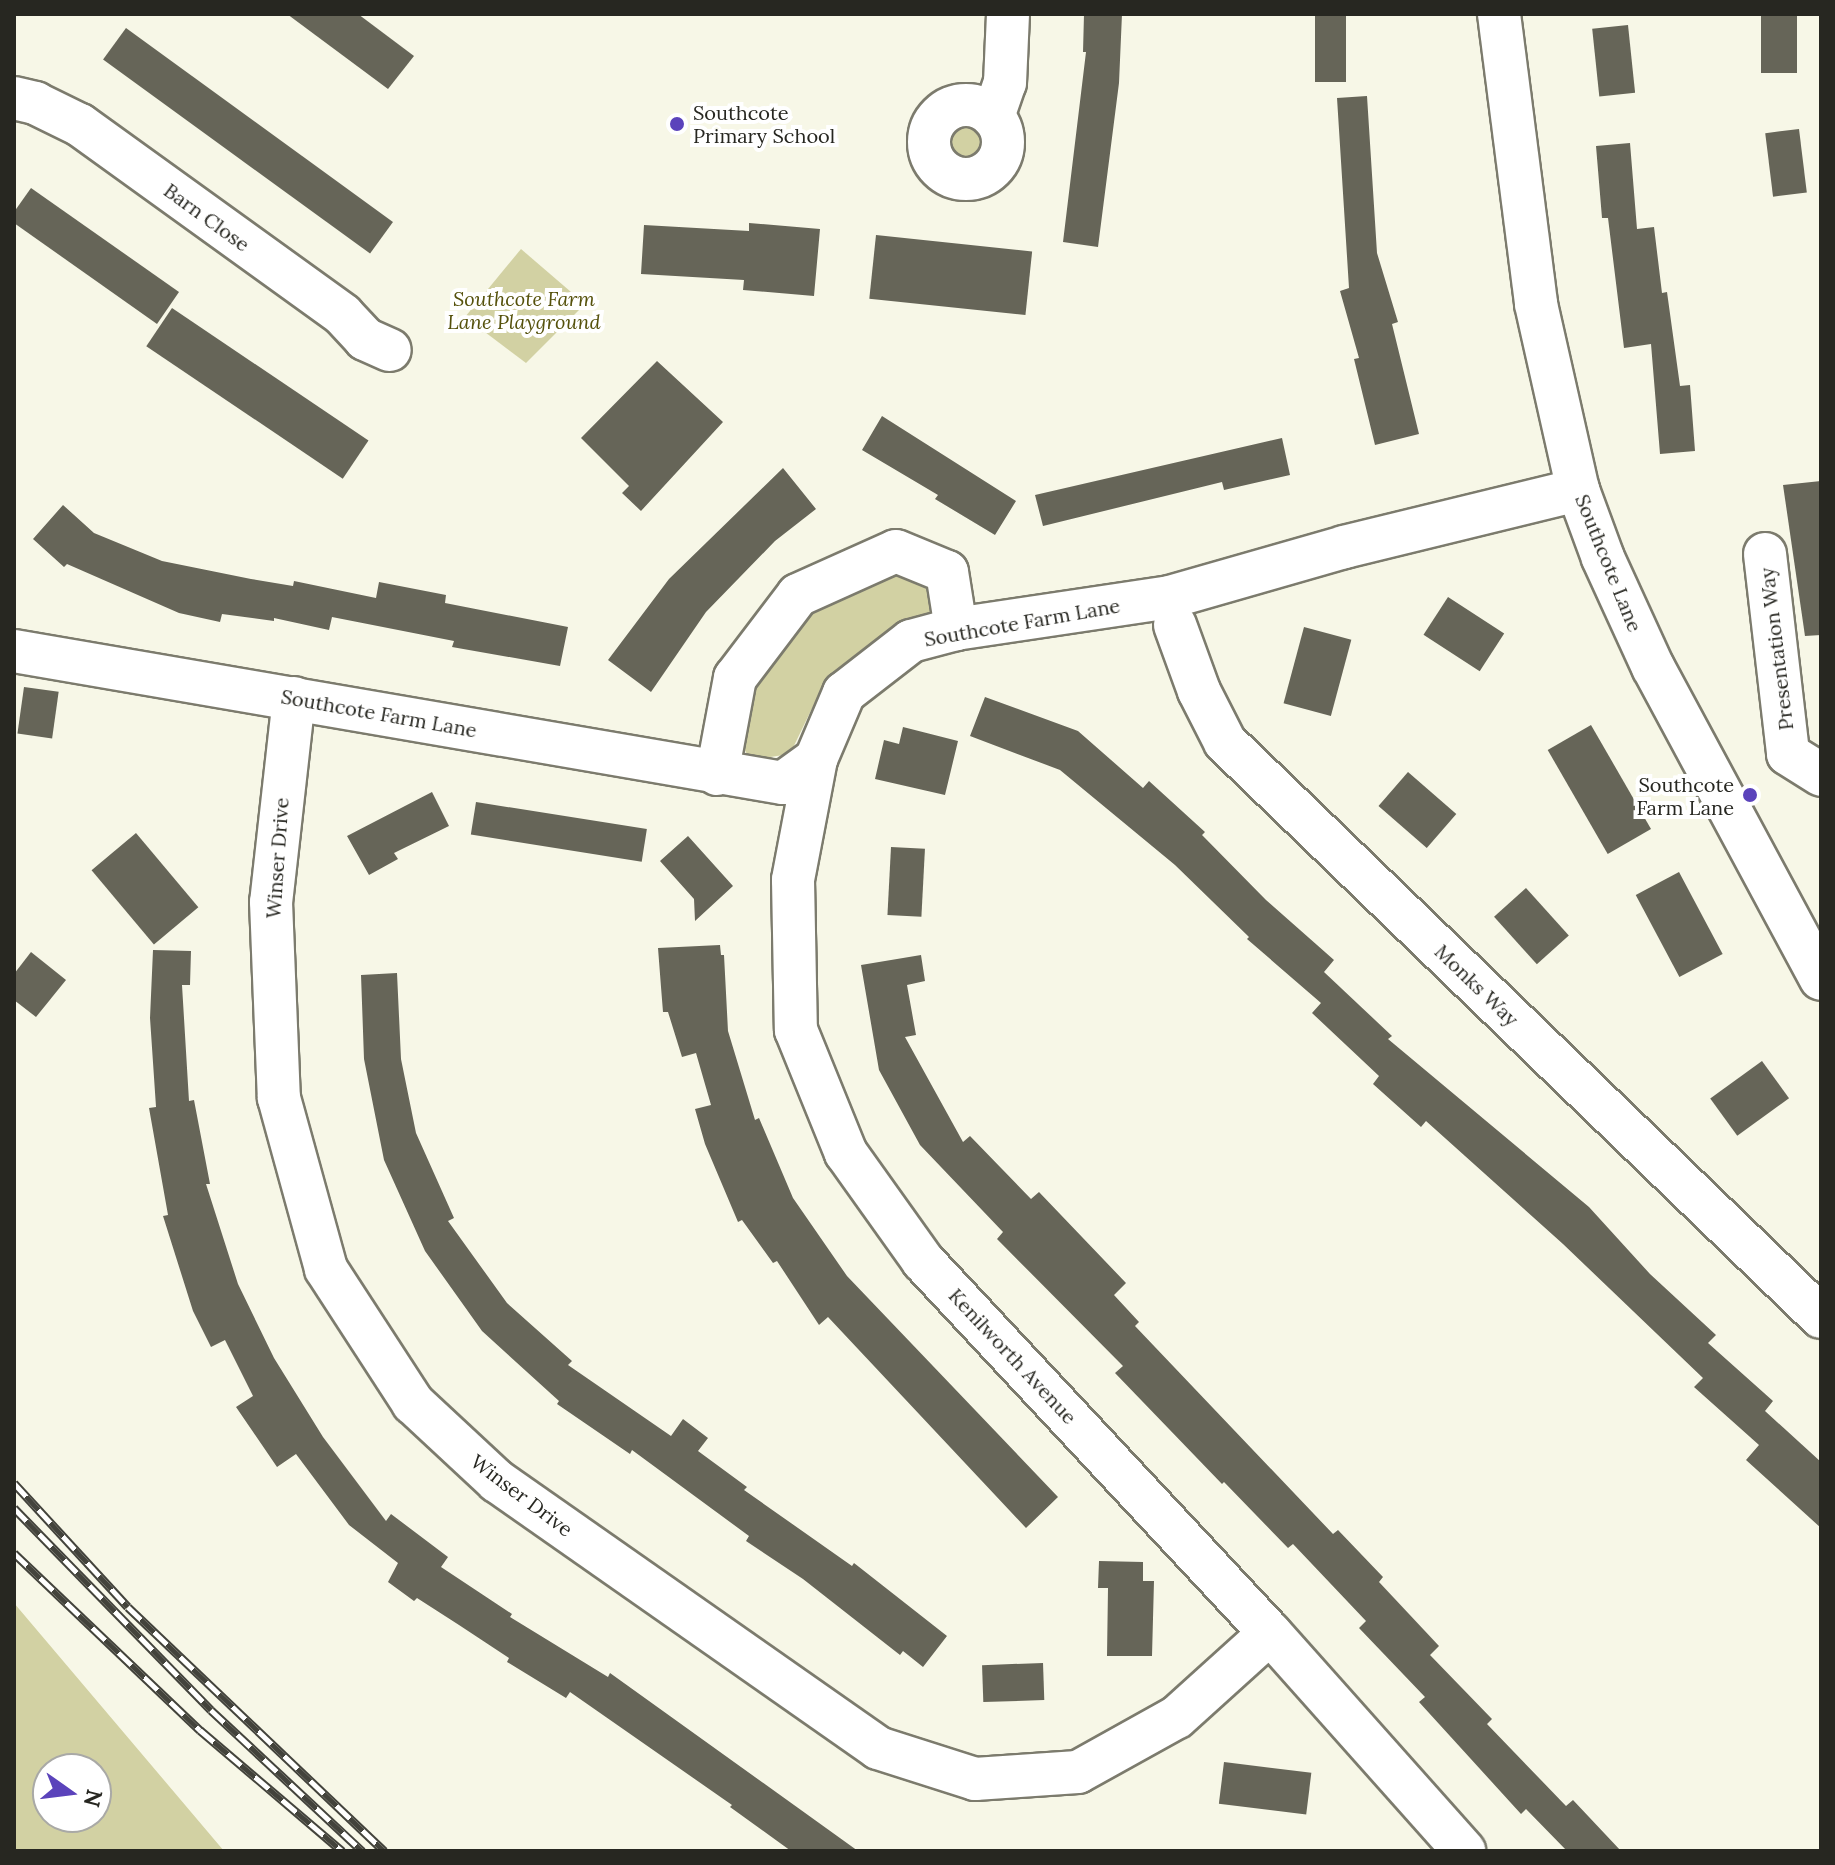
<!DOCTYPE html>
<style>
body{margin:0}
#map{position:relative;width:1835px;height:1865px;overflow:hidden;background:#f7f7e7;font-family:Lora,serif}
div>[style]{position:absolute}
.green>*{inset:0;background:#d2d1a3}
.round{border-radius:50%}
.building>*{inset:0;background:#666558;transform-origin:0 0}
.roads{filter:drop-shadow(2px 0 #7c7b6d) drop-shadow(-2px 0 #7c7b6d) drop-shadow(0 2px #7c7b6d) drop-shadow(0 -2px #7c7b6d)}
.minor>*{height:42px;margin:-21px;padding:0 21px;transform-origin:21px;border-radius:21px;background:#fff}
.minor>.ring{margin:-21px;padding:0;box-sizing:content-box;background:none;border:42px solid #fff;border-radius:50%}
.rail>*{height:9px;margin-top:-4.5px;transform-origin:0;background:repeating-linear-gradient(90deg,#fff 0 18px,#43433c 0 36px);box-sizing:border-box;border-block:2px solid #43433c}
.dots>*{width:22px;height:22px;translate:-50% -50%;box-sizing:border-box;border:4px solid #fff;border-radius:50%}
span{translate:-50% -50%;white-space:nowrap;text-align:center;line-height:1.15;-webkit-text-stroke:8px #fff;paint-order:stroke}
.poi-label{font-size:20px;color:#272721}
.left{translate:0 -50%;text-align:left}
.right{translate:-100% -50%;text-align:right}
.street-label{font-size:20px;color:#272721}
.park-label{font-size:20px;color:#55510b;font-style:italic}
.frame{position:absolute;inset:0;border:16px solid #272721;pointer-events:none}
.north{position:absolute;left:32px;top:1753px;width:80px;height:80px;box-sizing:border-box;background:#fff;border:2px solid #a9a9a6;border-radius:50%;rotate:104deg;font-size:22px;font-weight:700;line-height:32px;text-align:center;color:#272721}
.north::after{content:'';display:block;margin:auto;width:28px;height:36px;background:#5b43bb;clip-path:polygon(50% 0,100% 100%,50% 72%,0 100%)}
</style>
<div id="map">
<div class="green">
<div class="round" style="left:944px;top:120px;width:42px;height:42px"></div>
<div style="clip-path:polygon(521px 249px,585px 304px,526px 363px,465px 317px)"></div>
<div style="clip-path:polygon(906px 567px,938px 582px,937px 608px,921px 624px,859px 653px,816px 700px,790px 754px,750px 760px,736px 733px,766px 656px,811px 607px)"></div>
<div style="clip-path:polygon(evenodd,14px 1603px,224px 1851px,14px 1851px,14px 1603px,48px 1769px,96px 1769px,96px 1817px,48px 1817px,48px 1769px)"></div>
</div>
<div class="building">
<div style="clip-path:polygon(287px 14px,358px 14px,414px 56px,388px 89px)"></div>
<div style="clip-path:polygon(1084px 14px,1122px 14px,1119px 83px,1098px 247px,1063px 242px,1086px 52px,1083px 52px)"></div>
<div style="left:1315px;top:14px;width:31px;height:68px"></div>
<div style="left:1761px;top:14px;width:36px;height:59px"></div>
<div style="left:1628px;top:25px;width:68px;height:36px;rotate:84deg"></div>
<div style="left:126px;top:28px;width:330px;height:39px;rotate:36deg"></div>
<div style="clip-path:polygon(1367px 96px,1377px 253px,1398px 322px,1392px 324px,1419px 434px,1375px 445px,1354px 359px,1359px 358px,1340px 291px,1349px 288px,1337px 98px)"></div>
<div style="left:1799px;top:129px;width:64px;height:34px;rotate:83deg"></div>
<div style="clip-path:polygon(1630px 143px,1637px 229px,1654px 227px,1662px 293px,1667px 292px,1680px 386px,1690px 385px,1695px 451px,1660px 454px,1651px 344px,1624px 348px,1608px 218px,1602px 218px,1596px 146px)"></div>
<div style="clip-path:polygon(31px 188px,179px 292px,157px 324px,14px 223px,14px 212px)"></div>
<div style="clip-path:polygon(749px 223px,820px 229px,814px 296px,743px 290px,744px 280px,641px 274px,644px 225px,749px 231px)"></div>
<div style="left:876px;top:235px;width:157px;height:64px;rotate:6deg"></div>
<div style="left:172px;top:308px;width:237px;height:46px;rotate:34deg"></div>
<div style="clip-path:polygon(657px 361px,723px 422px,641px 511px,622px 493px,629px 486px,581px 438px)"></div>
<div style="clip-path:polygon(882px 416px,1016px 501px,995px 535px,935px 499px,938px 495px,862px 450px)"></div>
<div style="clip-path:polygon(1282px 438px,1290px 475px,1224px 490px,1222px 482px,1043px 526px,1035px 495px)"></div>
<div style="clip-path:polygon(783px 468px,816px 509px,775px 541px,706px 612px,651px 692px,608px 660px,669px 579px)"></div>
<div style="clip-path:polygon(1821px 481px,1821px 635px,1805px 636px,1783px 485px)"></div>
<div style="clip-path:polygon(63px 505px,94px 533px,162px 561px,251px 579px,293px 586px,294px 581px,376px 598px,379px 582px,446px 595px,445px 603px,568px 627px,560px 666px,452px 647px,454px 641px,332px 617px,329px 630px,274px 618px,274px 621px,222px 614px,220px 622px,179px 613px,67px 564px,64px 567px,33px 539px)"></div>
<div style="left:1448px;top:597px;width:67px;height:45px;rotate:33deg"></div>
<div style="left:1304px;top:627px;width:49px;height:79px;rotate:15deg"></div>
<div style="left:24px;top:687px;width:35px;height:47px;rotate:8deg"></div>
<div style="clip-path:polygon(985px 697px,1078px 731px,1143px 788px,1149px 781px,1205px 832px,1202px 835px,1266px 900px,1334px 960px,1324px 972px,1392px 1036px,1388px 1039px,1589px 1207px,1650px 1274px,1716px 1335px,1708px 1343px,1773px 1401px,1765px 1411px,1821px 1462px,1821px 1528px,1746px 1460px,1759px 1445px,1694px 1387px,1703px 1378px,1563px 1244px,1426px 1121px,1421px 1127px,1373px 1084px,1379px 1076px,1312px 1013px,1321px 1003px,1247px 939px,1249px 937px,1175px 865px,1060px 770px,970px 736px)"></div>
<div style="left:1591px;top:725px;width:120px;height:50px;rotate:60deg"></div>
<div style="clip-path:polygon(903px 727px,958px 741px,945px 795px,875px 779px,884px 740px,899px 744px)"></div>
<div style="left:1408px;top:772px;width:64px;height:45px;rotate:41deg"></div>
<div style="clip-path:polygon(432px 792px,449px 826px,394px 853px,398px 859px,369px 875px,347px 836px)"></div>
<div style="left:476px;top:802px;width:173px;height:33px;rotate:9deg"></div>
<div style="left:136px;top:833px;width:97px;height:58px;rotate:50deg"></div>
<div style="clip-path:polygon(688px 836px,733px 886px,695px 921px,694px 899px,660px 861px)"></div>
<div style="left:891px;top:847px;width:34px;height:68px;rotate:3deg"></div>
<div style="left:1679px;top:872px;width:93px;height:49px;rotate:62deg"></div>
<div style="left:1526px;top:888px;width:64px;height:43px;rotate:48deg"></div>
<div style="clip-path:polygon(720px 945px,721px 955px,724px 955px,728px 1031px,755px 1120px,759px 1118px,793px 1198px,847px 1276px,1058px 1497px,1026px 1528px,828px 1317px,819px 1325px,777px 1261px,773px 1263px,742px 1220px,738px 1222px,705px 1144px,695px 1109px,711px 1105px,696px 1053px,682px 1057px,668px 1012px,663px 1012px,661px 987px,658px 948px)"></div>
<div style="clip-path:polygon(153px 950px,191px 951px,190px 985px,182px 985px,189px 1101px,194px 1100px,210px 1184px,206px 1184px,238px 1284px,274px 1358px,323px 1437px,386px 1521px,391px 1514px,448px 1557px,441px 1567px,512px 1614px,510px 1617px,608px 1677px,610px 1673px,858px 1851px,791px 1851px,730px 1807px,732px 1805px,570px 1692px,566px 1698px,507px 1662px,509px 1658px,459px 1625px,417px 1598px,414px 1601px,388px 1582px,398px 1563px,349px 1525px,296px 1454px,277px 1467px,236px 1407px,253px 1396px,225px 1340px,211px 1347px,193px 1311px,163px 1216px,168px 1215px,149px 1108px,156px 1107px,150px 1018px)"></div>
<div style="clip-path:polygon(31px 952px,66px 980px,36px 1017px,14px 1000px,14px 974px)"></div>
<div style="clip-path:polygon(921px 955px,925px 981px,907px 985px,916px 1035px,905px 1037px,963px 1142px,970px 1136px,1031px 1199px,1039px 1192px,1126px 1283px,1114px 1295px,1139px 1322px,1135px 1326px,1333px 1534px,1338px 1530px,1383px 1577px,1379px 1582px,1439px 1646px,1430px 1655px,1492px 1719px,1487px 1724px,1566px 1806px,1573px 1800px,1621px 1851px,1567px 1851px,1526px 1809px,1521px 1814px,1419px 1702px,1425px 1697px,1359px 1628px,1366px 1621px,1293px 1544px,1288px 1548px,1224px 1482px,1222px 1484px,1115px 1373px,1123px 1366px,997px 1239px,1003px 1232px,920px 1145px,879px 1070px,861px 965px)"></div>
<div style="clip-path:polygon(397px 973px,401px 1059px,416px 1133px,454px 1218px,448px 1221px,507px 1303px,572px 1361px,568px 1365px,671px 1436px,683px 1419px,708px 1438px,698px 1451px,747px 1487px,744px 1490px,852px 1566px,854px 1563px,947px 1636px,923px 1667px,903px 1651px,900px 1655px,803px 1579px,746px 1541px,749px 1536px,632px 1450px,630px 1454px,557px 1404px,559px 1401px,482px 1331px,425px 1251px,384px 1160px,364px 1059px,361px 975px)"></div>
<div style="left:1762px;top:1061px;width:46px;height:64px;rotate:54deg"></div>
<div style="clip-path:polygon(1099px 1561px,1143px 1562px,1143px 1581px,1154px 1581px,1152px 1656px,1107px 1656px,1108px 1588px,1098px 1588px)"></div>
<div style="left:1043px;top:1663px;width:37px;height:61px;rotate:88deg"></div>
<div style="left:1224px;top:1762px;width:88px;height:42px;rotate:7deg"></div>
</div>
<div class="roads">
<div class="minor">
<div style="left:1499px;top:14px;width:292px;rotate:82.7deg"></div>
<div style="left:1536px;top:304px;width:191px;rotate:77.3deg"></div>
<div style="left:1578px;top:490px;width:72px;rotate:69.8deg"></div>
<div style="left:1603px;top:558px;width:120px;rotate:65.4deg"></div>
<div style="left:1653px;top:667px;width:354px;rotate:61.7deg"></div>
<div style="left:14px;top:98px;width:22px;rotate:13deg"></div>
<div style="left:35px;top:103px;width:50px;rotate:26.1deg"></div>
<div style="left:80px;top:125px;width:324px;rotate:35.8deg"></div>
<div style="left:343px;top:315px;width:33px;rotate:47deg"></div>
<div style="left:365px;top:339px;width:27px;rotate:24deg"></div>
<div class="ring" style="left:929px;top:105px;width:32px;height:32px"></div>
<div style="left:993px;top:117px;width:36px;rotate:-71deg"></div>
<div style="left:1005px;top:83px;width:69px;rotate:-87.5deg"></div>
<div style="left:1765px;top:554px;width:201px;rotate:83.4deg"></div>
<div style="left:1788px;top:754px;width:39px;rotate:32deg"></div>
<div style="left:1175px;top:625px;width:70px;rotate:70deg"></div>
<div style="left:1199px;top:691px;width:57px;rotate:63deg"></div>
<div style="left:1225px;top:742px;width:828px;rotate:43.97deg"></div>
<div style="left:14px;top:651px;width:780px;rotate:9.74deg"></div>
<div style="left:783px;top:783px;width:41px;rotate:-36deg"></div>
<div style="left:816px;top:759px;width:72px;rotate:-67deg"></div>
<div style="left:844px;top:693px;width:85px;rotate:-37.8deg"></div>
<div style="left:911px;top:641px;width:47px;rotate:-14.9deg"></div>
<div style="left:956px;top:629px;width:216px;rotate:-8.5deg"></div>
<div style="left:1170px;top:597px;width:181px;rotate:-16deg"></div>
<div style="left:1344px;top:547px;width:241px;rotate:-13.7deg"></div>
<div style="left:294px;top:698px;width:205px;rotate:96.4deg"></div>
<div style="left:271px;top:902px;width:196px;rotate:87.7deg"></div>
<div style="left:279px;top:1098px;width:177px;rotate:74.6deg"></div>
<div style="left:326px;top:1269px;width:160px;rotate:57deg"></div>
<div style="left:413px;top:1403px;width:115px;rotate:42.9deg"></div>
<div style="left:497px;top:1481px;width:465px;rotate:35deg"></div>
<div style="left:878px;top:1748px;width:102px;rotate:17.7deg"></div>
<div style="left:975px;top:1779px;width:103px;rotate:-3.9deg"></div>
<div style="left:1078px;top:1772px;width:113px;rotate:-29.1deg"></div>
<div style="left:1177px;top:1717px;width:125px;rotate:-42.1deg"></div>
<div style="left:816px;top:759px;width:123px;rotate:100.8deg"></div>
<div style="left:793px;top:880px;width:150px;rotate:88.9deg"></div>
<div style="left:796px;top:1030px;width:133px;rotate:67.9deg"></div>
<div style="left:846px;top:1153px;width:133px;rotate:54.5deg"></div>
<div style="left:923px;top:1261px;width:509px;rotate:46.99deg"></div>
<div style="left:1270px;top:1633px;width:292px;rotate:48.3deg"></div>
<div style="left:717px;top:774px;width:98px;rotate:-79.4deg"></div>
<div style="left:735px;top:678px;width:104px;rotate:-52.8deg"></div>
<div style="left:798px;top:595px;width:107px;rotate:-24.2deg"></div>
<div style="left:896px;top:551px;width:55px;rotate:22.4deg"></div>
<div style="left:947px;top:572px;width:58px;rotate:81deg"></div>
</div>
</div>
<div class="rail">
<div style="left:14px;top:1483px;width:168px;rotate:47.4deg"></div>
<div style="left:128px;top:1607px;width:354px;rotate:43.6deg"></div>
<div style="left:14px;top:1508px;width:282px;rotate:45.7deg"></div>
<div style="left:211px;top:1710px;width:207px;rotate:43deg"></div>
<div style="left:14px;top:1553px;width:257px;rotate:43.6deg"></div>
<div style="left:200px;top:1730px;width:187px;rotate:40.4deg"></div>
</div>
<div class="dots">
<div style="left:677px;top:124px;background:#5b43bb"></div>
<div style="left:1750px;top:795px;background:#5b43bb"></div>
</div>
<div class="poi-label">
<span class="left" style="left:693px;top:124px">Southcote<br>Primary School</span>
<span class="right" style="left:1734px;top:796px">Southcote<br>Farm Lane</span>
</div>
<div class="street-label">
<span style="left:207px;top:217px;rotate:36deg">Barn Close</span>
<span style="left:1609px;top:563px;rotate:68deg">Southcote Lane</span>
<span style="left:1022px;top:622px;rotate:-10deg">Southcote Farm Lane</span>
<span style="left:1776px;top:649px;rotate:-97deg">Presentation Way</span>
<span style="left:379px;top:713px;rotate:10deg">Southcote Farm Lane</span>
<span style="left:277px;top:858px;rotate:-86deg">Winser Drive</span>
<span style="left:1477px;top:985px;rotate:44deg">Monks Way</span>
<span style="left:1013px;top:1356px;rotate:47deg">Kenilworth Avenue</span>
<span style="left:522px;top:1495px;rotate:37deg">Winser Drive</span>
</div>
<div class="park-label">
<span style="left:524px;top:310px">Southcote Farm<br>Lane Playground</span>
</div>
<div class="frame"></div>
<div class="north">N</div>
</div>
